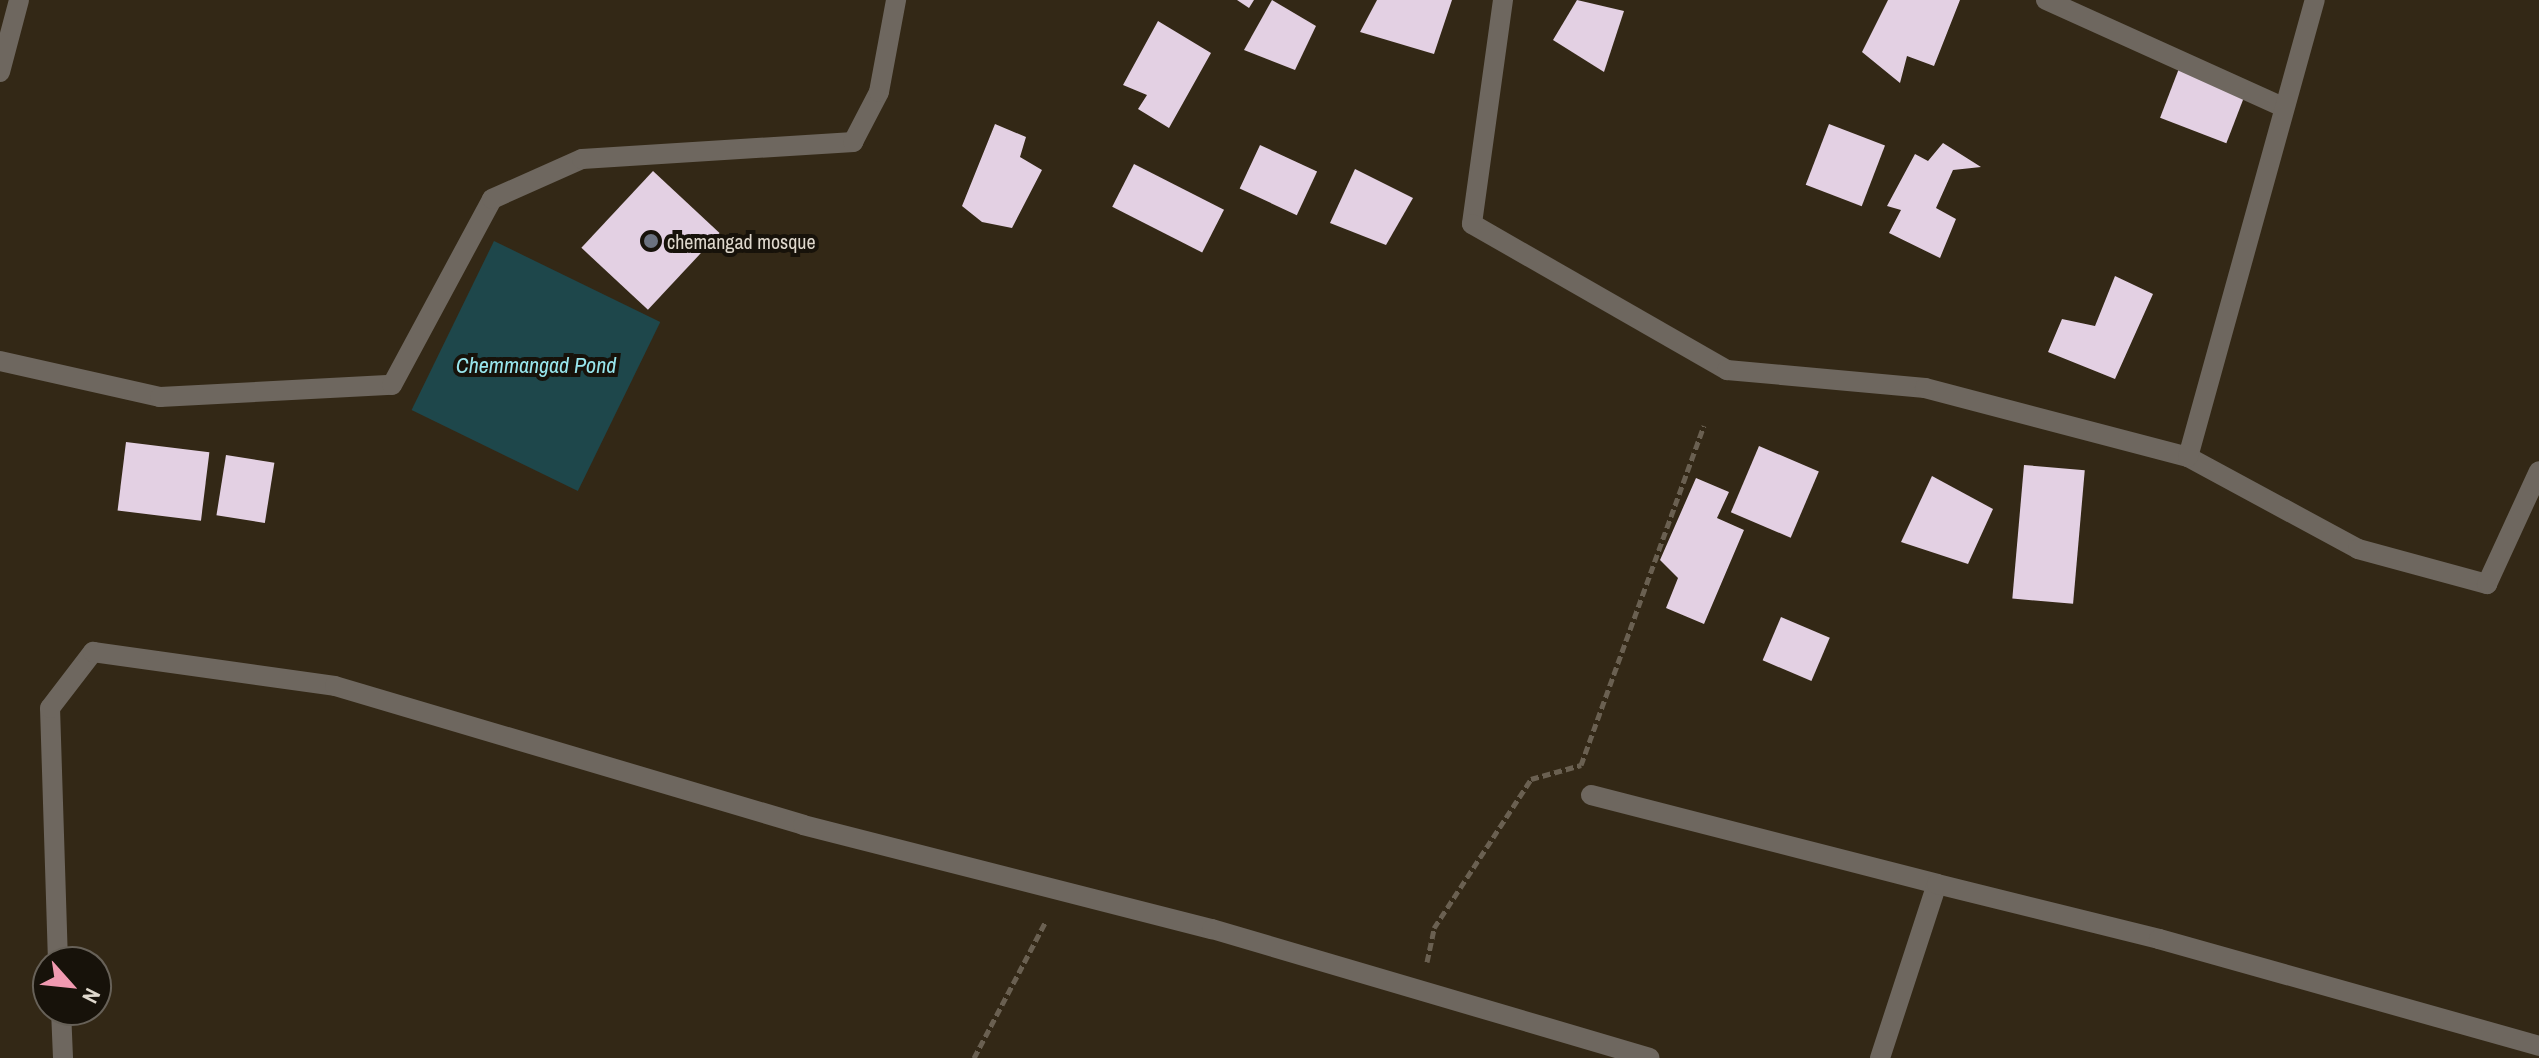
<!DOCTYPE html>
<style>
body{margin:0}
#map{position:relative;width:2539px;height:1058px;overflow:hidden;background:#332816;font-family:"Archivo Narrow",sans-serif}
div>[style]{position:absolute}
.water>*{inset:0;background:#1e474b;transform-origin:0 0}
.building>*{inset:0;background:#e3d0e3;transform-origin:0 0}
.path>*{height:5px;margin-top:-2.5px;transform-origin:0;background:repeating-linear-gradient(90deg,#6a6051 0 8px,transparent 0 12px)}
.minor>*{height:20px;margin:-10px;padding:0 10px;transform-origin:10px;border-radius:10px;background:#6e675f}
.dots>*{width:22px;height:22px;translate:-50% -50%;box-sizing:border-box;border:4px solid #17120a;border-radius:50%}
span{translate:-50% -50%;white-space:nowrap;text-align:center;line-height:1.15;-webkit-text-stroke:8px #17120a;paint-order:stroke}
.poi-label{font-size:20px;color:#dfd8cd}
.left{translate:0 -50%;text-align:left}
.water-label{font-size:22px;color:#98e5ec;font-style:italic}
.north{position:absolute;left:32px;top:946px;width:80px;height:80px;box-sizing:border-box;background:#17120a;border:2px solid #676158;border-radius:50%;rotate:117deg;font-size:22px;font-weight:700;line-height:32px;text-align:center;color:#dfd8cd}
.north::after{content:'';display:block;margin:auto;width:28px;height:36px;background:#f19ab1;clip-path:polygon(50% 0,100% 100%,50% 72%,0 100%)}
</style>
<div id="map">
<div class="water">
<div style="left:494px;top:241px;width:185px;height:188px;rotate:26deg"></div>
</div>
<div class="building">
<div style="clip-path:polygon(1237px 0,1254px 0,1249px 8px)"></div>
<div style="clip-path:polygon(1272px 0,1316px 26px,1295px 70px,1244px 50px)"></div>
<div style="clip-path:polygon(1377px 0,1452px 0,1434px 54px,1360px 32px)"></div>
<div style="clip-path:polygon(1577px 0,1624px 11px,1604px 72px,1553px 40px)"></div>
<div style="clip-path:polygon(1888px 0,1960px 0,1934px 66px,1907px 56px,1900px 83px,1862px 52px)"></div>
<div style="clip-path:polygon(1158px 21px,1211px 53px,1169px 128px,1138px 109px,1147px 95px,1123px 85px)"></div>
<div style="left:2183px;top:58px;width:71px;height:64px;rotate:21deg"></div>
<div style="clip-path:polygon(995px 124px,1026px 137px,1020px 157px,1042px 170px,1012px 228px,982px 222px,962px 206px)"></div>
<div style="left:1829px;top:124px;width:60px;height:65px;rotate:21deg"></div>
<div style="clip-path:polygon(1943px 143px,1981px 167px,1953px 170px,1936px 208px,1956px 219px,1940px 258px,1889px 233px,1901px 210px,1887px 206px,1915px 154px,1928px 161px)"></div>
<div style="left:1260px;top:145px;width:63px;height:48px;rotate:25deg"></div>
<div style="left:1134px;top:164px;width:101px;height:48px;rotate:27deg"></div>
<div style="clip-path:polygon(1355px 169px,1413px 198px,1386px 245px,1330px 223px)"></div>
<div style="left:653px;top:171px;width:91px;height:105px;rotate:43deg"></div>
<div style="clip-path:polygon(2115px 276px,2153px 294px,2115px 379px,2048px 352px,2062px 319px,2095px 326px)"></div>
<div style="left:126px;top:442px;width:84px;height:69px;rotate:7deg"></div>
<div style="left:1759px;top:446px;width:65px;height:72px;rotate:23deg"></div>
<div style="left:226px;top:455px;width:49px;height:61px;rotate:9deg"></div>
<div style="left:2024px;top:465px;width:61px;height:134px;rotate:5deg"></div>
<div style="clip-path:polygon(1932px 476px,1993px 509px,1968px 564px,1901px 542px)"></div>
<div style="clip-path:polygon(1696px 478px,1729px 492px,1717px 518px,1744px 530px,1704px 624px,1666px 608px,1678px 578px,1660px 560px)"></div>
<div style="left:1781px;top:617px;width:53px;height:47px;rotate:23deg"></div>
</div>
<div class="path">
<div style="left:1427px;top:962px;width:35px;rotate:-78deg"></div>
<div style="left:1434px;top:928px;width:178px;rotate:-56.9deg"></div>
<div style="left:1531px;top:779px;width:52px;rotate:-15.6deg"></div>
<div style="left:1581px;top:765px;width:361px;rotate:-70.1deg"></div>
<div style="left:974px;top:1058px;width:155px;rotate:-62.3deg"></div>
</div>
<div class="minor">
<div style="left:1503px;top:0;width:226px;rotate:97.9deg"></div>
<div style="left:1472px;top:224px;width:294px;rotate:29.8deg"></div>
<div style="left:1727px;top:370px;width:199px;rotate:5.2deg"></div>
<div style="left:1925px;top:388px;width:272px;rotate:14.7deg"></div>
<div style="left:2188px;top:457px;width:193px;rotate:28.4deg"></div>
<div style="left:2358px;top:549px;width:134px;rotate:15.2deg"></div>
<div style="left:2487px;top:584px;width:124px;rotate:-65.3deg"></div>
<div style="left:2046px;top:0;width:260px;rotate:24.3deg"></div>
<div style="left:0;top:72px;width:74px;rotate:-75.2deg"></div>
<div style="left:0;top:361px;width:164px;rotate:12.7deg"></div>
<div style="left:160px;top:397px;width:232px;rotate:-3deg"></div>
<div style="left:392px;top:385px;width:211px;rotate:-61.7deg"></div>
<div style="left:492px;top:199px;width:98px;rotate:-24deg"></div>
<div style="left:582px;top:159px;width:272px;rotate:-3.6deg"></div>
<div style="left:853px;top:142px;width:56px;rotate:-62.5deg"></div>
<div style="left:879px;top:92px;width:94px;rotate:-79.5deg"></div>
<div style="left:2188px;top:457px;width:474px;rotate:-74.5deg"></div>
<div style="left:1591px;top:795px;width:357px;rotate:14.4deg"></div>
<div style="left:58px;top:962px;width:254px;rotate:-91.8deg"></div>
<div style="left:50px;top:708px;width:71px;rotate:-52.5deg"></div>
<div style="left:93px;top:652px;width:244px;rotate:8deg"></div>
<div style="left:335px;top:686px;width:488px;rotate:16.5deg"></div>
<div style="left:803px;top:825px;width:422px;rotate:14.3deg"></div>
<div style="left:1212px;top:929px;width:456px;rotate:16.4deg"></div>
<div style="left:61px;top:1010px;width:48px;rotate:87.6deg"></div>
<div style="left:1880px;top:1058px;width:183px;rotate:-71.9deg"></div>
<div style="left:1937px;top:884px;width:229px;rotate:13.9deg"></div>
<div style="left:2159px;top:939px;width:395px;rotate:15.7deg"></div>
</div>
<div class="dots">
<div style="left:651px;top:241px;background:#6b7280"></div>
</div>
<div class="poi-label">
<span class="left" style="left:667px;top:241px">chemangad mosque</span>
</div>
<div class="water-label">
<span style="left:536px;top:366px">Chemmangad Pond</span>
</div>
<div class="north">N</div>
</div>
